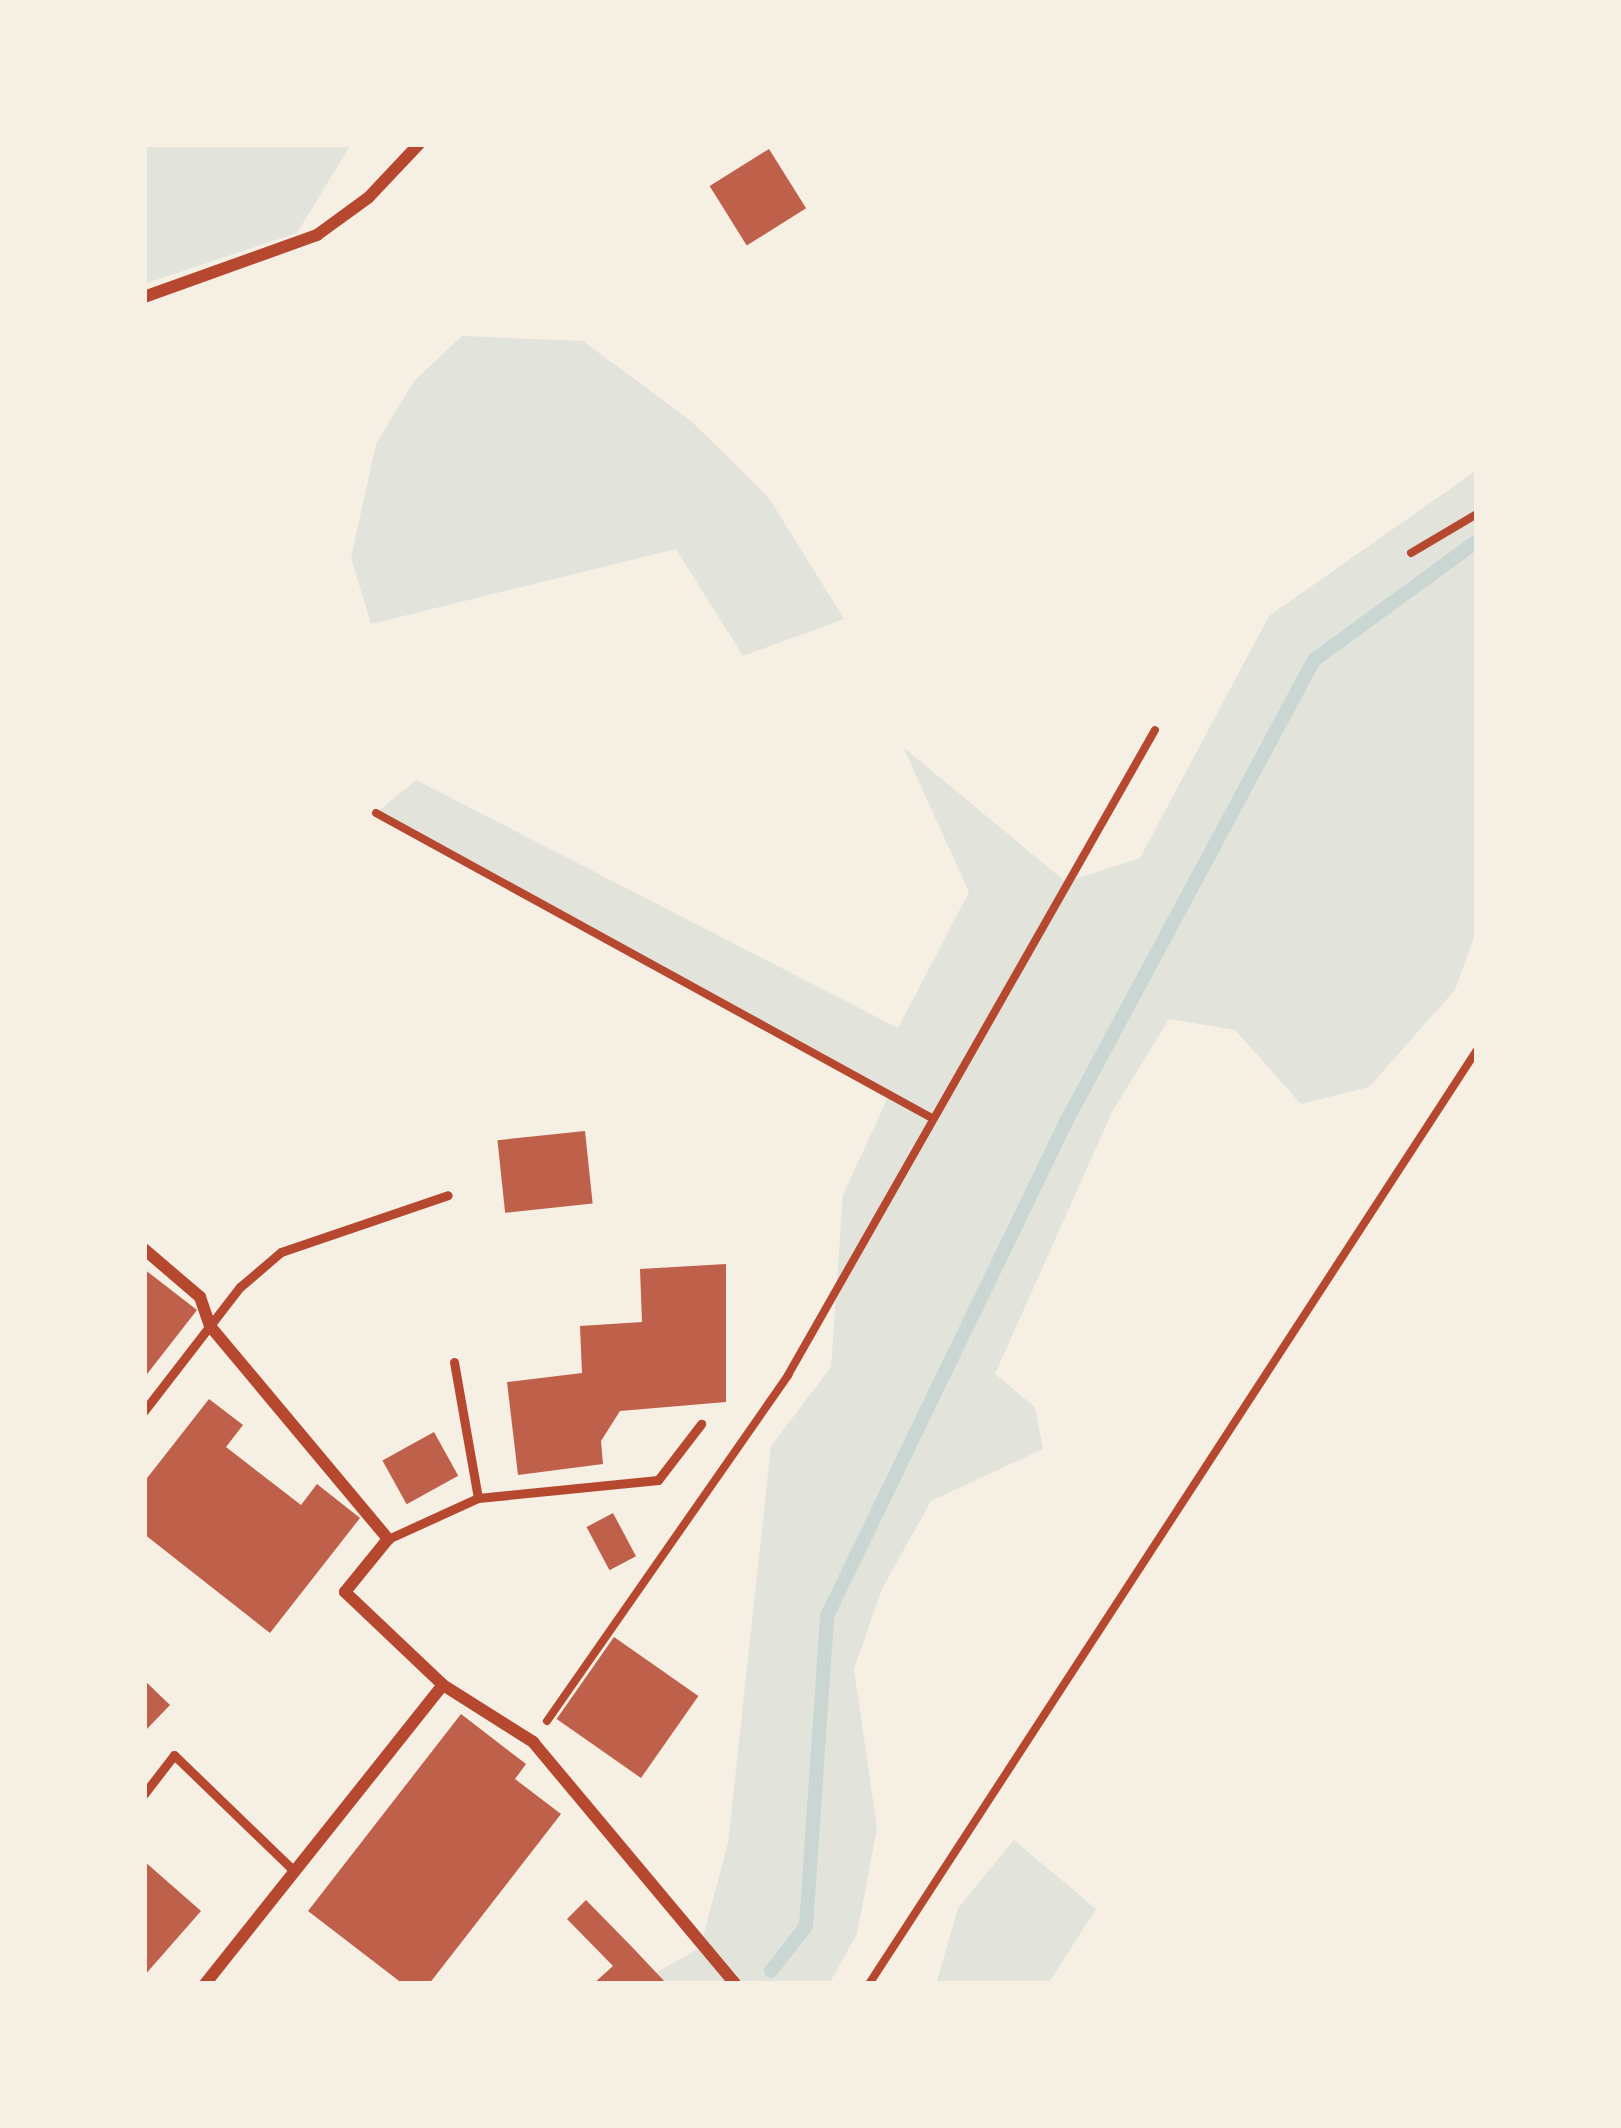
<!DOCTYPE html>
<style>
body{margin:0}
#map{position:relative;width:1621px;height:2128px;overflow:hidden;background:#f6efe4;font-family:Commissioner,sans-serif}
div>[style]{position:absolute}
.green>*{inset:0;background:#e2e4dc}
.stream>*{height:14px;margin:-7px;padding:0 7px;transform-origin:7px;border-radius:7px;background:#c9d6d2}
.building>*{inset:0;background:#bf614a;transform-origin:0 0}
.path>*{height:8px;margin:-4px;padding:0 4px;transform-origin:4px;border-radius:4px;background:#b5482f}
.service>*{height:9px;margin:-4.5px;padding:0 4.5px;transform-origin:4.5px;border-radius:4.5px;background:#b5482f}
.minor>*{height:12px;margin:-6px;padding:0 6px;transform-origin:6px;border-radius:6px;background:#b5482f}
span{translate:-50% -50%;white-space:nowrap;text-align:center;line-height:1.15;-webkit-text-stroke:9px #f6efe4;paint-order:stroke}
.frame{position:absolute;inset:0;border:147px solid #f6efe4;pointer-events:none}
</style>
<div id="map">
<div class="green">
<div style="clip-path:polygon(144px 144px,351px 144px,297px 233px,144px 284px)"></div>
<div style="clip-path:polygon(462px 336px,583px 341px,691px 421px,769px 498px,844px 619px,743px 656px,676px 549px,371px 624px,351px 558px,376px 444px,414px 381px)"></div>
<div style="clip-path:polygon(1477px 470px,1477px 929px,1455px 990px,1369px 1087px,1301px 1104px,1235px 1030px,1169px 1019px,1112px 1112px,995px 1374px,1035px 1407px,1043px 1449px,931px 1501px,882px 1589px,854px 1669px,877px 1828px,857px 1934px,829px 1984px,636px 1984px,700px 1948px,728px 1843px,771px 1446px,831px 1367px,843px 1195px,889px 1095px,376px 813px,416px 780px,898px 1028px,969px 892px,903px 747px,1066px 882px,1140px 858px,1269px 616px)"></div>
<div style="clip-path:polygon(1014px 1840px,1096px 1909px,1048px 1984px,936px 1984px,958px 1908px)"></div>
</div>
<div class="stream">
<div style="left:771px;top:1971px;width:57px;rotate:-52.1deg"></div>
<div style="left:806px;top:1926px;width:311px;rotate:-86.1deg"></div>
<div style="left:827px;top:1616px;width:551px;rotate:-64.18deg"></div>
<div style="left:1067px;top:1120px;width:522px;rotate:-61.77deg"></div>
<div style="left:1314px;top:660px;width:202px;rotate:-36.1deg"></div>
</div>
<div class="building">
<div style="left:769px;top:149px;width:70px;height:70px;rotate:58deg"></div>
<div style="left:585px;top:1131px;width:73px;height:88px;rotate:84deg"></div>
<div style="clip-path:polygon(726px 1264px,726px 1402px,620px 1411px,601px 1441px,603px 1464px,518px 1475px,507px 1382px,582px 1373px,580px 1326px,642px 1322px,640px 1269px)"></div>
<div style="clip-path:polygon(144px 1269px,197px 1310px,144px 1378px)"></div>
<div style="clip-path:polygon(209px 1399px,243px 1425px,226px 1447px,301px 1505px,317px 1484px,360px 1518px,270px 1633px,144px 1534px,144px 1482px)"></div>
<div style="left:434px;top:1432px;width:50px;height:59px;rotate:61deg"></div>
<div style="left:613px;top:1513px;width:49px;height:30px;rotate:62deg"></div>
<div style="left:614px;top:1637px;width:103px;height:100px;rotate:35deg"></div>
<div style="clip-path:polygon(144px 1680px,170px 1705px,144px 1732px)"></div>
<div style="clip-path:polygon(461px 1714px,526px 1764px,515px 1779px,561px 1814px,429px 1984px,403px 1984px,308px 1911px)"></div>
<div style="clip-path:polygon(144px 1861px,201px 1911px,144px 1976px)"></div>
<div style="clip-path:polygon(586px 1900px,632px 1947px,667px 1984px,593px 1984px,613px 1966px,567px 1919px)"></div>
</div>
<div class="path">
<div style="left:1411px;top:553px;width:77px;rotate:-30.6deg"></div>
<div style="left:376px;top:813px;width:634px;rotate:28.75deg"></div>
<div style="left:547px;top:1721px;width:422px;rotate:-55.1deg"></div>
<div style="left:788px;top:1375px;width:742px;rotate:-60.36deg"></div>
<div style="left:869px;top:1984px;width:1114px;rotate:-56.94deg"></div>
</div>
<div class="service">
<div style="left:454px;top:1362px;width:138px;rotate:80deg"></div>
<div style="left:144px;top:1411px;width:157px;rotate:-52.3deg"></div>
<div style="left:240px;top:1287px;width:54px;rotate:-40.5deg"></div>
<div style="left:281px;top:1252px;width:176px;rotate:-18.8deg"></div>
<div style="left:388px;top:1539px;width:99px;rotate:-24.5deg"></div>
<div style="left:478px;top:1498px;width:181px;rotate:-5.7deg"></div>
<div style="left:658px;top:1480px;width:71px;rotate:-52.5deg"></div>
<div style="left:144px;top:1794px;width:49px;rotate:-52.4deg"></div>
<div style="left:174px;top:1755px;width:167px;rotate:44deg"></div>
</div>
<div class="minor">
<div style="left:144px;top:297px;width:184px;rotate:-19.7deg"></div>
<div style="left:317px;top:235px;width:63px;rotate:-36deg"></div>
<div style="left:368px;top:198px;width:74px;rotate:-46.6deg"></div>
<div style="left:144px;top:1249px;width:74px;rotate:40.6deg"></div>
<div style="left:200px;top:1297px;width:31px;rotate:71deg"></div>
<div style="left:210px;top:1326px;width:278px;rotate:50.1deg"></div>
<div style="left:388px;top:1539px;width:68px;rotate:129.1deg"></div>
<div style="left:345px;top:1592px;width:135px;rotate:43.5deg"></div>
<div style="left:443px;top:1685px;width:107px;rotate:32.3deg"></div>
<div style="left:533px;top:1742px;width:315px;rotate:50.1deg"></div>
<div style="left:205px;top:1984px;width:382px;rotate:-51.5deg"></div>
</div>
<div class="frame"></div>
</div>
